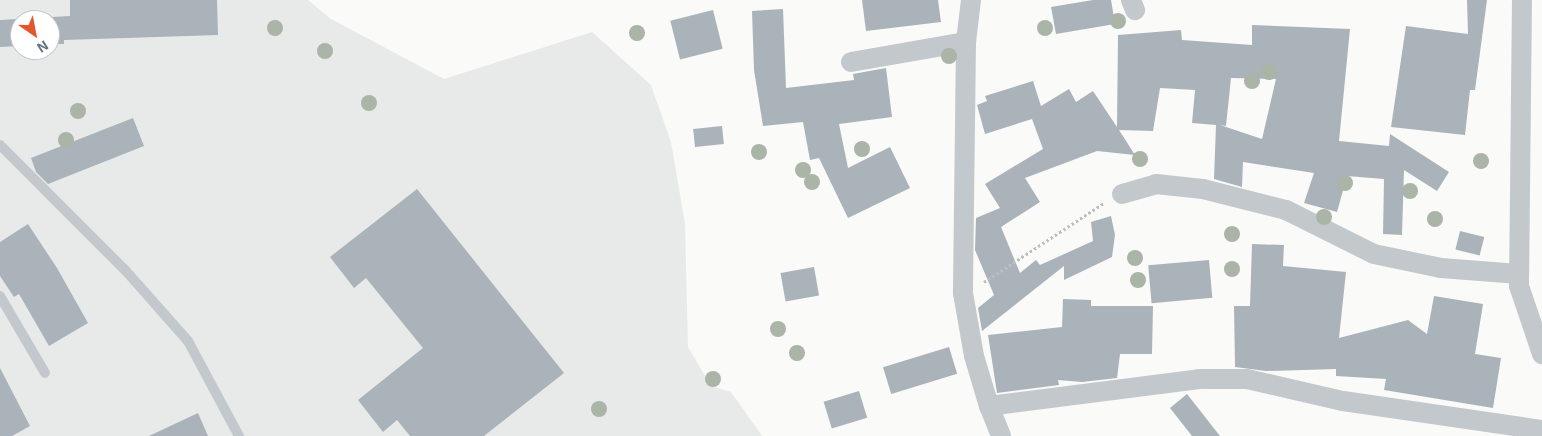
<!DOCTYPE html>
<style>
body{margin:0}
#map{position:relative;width:1542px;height:436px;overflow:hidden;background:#fafaf8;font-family:"Exo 2",sans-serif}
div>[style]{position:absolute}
.built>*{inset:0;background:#e8e9e9}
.building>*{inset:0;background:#aab3b9;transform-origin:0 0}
.path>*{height:3px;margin-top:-1.5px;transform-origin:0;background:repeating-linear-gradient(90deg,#bbbfc2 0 2.5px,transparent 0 5px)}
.service>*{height:10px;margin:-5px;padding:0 5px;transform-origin:5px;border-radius:5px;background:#c3c8cc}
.minor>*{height:20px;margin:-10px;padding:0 10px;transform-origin:10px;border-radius:10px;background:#c3c8cc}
.trees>*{width:16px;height:16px;margin:-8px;border-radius:50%;background:#aab4a7}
span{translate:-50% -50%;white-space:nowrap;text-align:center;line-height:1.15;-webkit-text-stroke:5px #fff;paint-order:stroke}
.north{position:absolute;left:10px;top:10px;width:50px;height:50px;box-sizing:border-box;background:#fff;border:1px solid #c1c8cd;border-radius:50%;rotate:147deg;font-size:14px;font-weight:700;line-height:20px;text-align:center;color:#657683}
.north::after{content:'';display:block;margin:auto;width:18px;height:22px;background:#e4572e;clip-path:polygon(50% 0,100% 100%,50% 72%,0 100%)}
</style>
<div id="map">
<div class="built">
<div style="clip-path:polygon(evenodd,0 0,308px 0,331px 19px,444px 79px,592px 32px,651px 85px,671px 142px,685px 224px,688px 347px,711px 386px,731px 392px,762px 436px,0 436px,0 0,20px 20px,50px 20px,50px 50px,20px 50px,20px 20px)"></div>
</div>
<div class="building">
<div style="clip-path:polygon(70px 0,217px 0,218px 35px,64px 40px,64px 44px,50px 44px,50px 20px,20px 20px,20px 46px,0 47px,0 20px,70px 16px)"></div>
<div style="clip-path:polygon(862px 0,938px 0,941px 22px,866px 31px)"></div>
<div style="clip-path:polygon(1093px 0,1111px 0,1115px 24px,1056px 34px,1051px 7px)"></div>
<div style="clip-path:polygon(1467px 0,1487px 0,1475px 90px,1470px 90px,1465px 135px,1391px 127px,1406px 26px,1468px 34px)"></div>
<div style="clip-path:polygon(783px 9px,786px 88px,854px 80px,853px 74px,886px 68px,892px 117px,839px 124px,848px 168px,890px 147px,910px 188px,848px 218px,819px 158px,810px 160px,803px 122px,763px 126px,754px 70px,752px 11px)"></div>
<div style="left:713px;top:10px;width:40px;height:44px;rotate:76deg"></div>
<div style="clip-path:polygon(evenodd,1252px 25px,1350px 29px,1339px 141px,1389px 146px,1390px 134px,1449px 172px,1437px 191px,1404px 170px,1402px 235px,1383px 234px,1384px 179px,1347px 176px,1337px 212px,1304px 203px,1314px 173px,1243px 162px,1242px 187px,1214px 179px,1216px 125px,1192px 123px,1195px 90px,1160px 88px,1153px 131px,1119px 130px,1135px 155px,1097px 151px,1025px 178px,1040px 202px,1001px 227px,1020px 273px,1036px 260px,1040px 265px,1093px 241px,1091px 222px,1111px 216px,1115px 235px,1112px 257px,1064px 280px,1064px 266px,982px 331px,978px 308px,994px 295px,975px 250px,976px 218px,1000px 208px,985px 184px,1043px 149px,1032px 119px,985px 134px,977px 105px,987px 101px,985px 96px,1033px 81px,1041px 106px,1069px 89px,1076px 102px,1093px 91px,1117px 127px,1118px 35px,1181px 30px,1182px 40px,1252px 45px,1252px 25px,1231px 78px,1276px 79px,1262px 139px,1220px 125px,1226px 126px,1231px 78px)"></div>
<div style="clip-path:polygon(133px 118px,144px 146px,48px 184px,36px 172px,31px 158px)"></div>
<div style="left:722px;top:126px;width:18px;height:29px;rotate:84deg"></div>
<div style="clip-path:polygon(417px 189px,564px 373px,484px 436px,410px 436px,397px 420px,383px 432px,358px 400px,423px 348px,366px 278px,354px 288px,330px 257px)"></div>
<div style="clip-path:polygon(28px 224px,57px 268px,88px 323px,49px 346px,19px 294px,14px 297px,0 276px,0 242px)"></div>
<div style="left:1460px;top:231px;width:25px;height:19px;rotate:14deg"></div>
<div style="clip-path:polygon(1252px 244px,1284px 245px,1283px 266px,1346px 272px,1339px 338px,1408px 320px,1427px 334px,1434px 296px,1483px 304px,1475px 354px,1501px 358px,1493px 408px,1384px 390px,1386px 379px,1336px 376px,1336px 369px,1266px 371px,1235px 367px,1234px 306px,1250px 306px)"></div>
<div style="left:1209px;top:260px;width:38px;height:61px;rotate:85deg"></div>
<div style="left:814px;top:267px;width:29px;height:34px;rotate:80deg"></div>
<div style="clip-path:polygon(1063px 299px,1091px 300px,1091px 306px,1153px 306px,1152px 354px,1120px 354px,1117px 378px,1082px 382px,1058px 380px,1059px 385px,997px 393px,988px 335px,1062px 327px)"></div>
<div style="left:949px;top:347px;width:28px;height:69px;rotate:73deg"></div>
<div style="clip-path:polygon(0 368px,30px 426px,12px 436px,0 436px)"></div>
<div style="left:859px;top:391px;width:28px;height:37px;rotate:73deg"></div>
<div style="clip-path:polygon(1187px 394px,1220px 436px,1192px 436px,1170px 408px)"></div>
<div style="clip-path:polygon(198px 413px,208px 436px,149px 436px)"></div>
</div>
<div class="path">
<div style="left:984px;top:282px;width:144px;rotate:-33.4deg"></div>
</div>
<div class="service">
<div style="left:0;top:145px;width:178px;rotate:45deg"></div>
<div style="left:126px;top:271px;width:94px;rotate:48.5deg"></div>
<div style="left:188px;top:341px;width:108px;rotate:61.8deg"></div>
<div style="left:0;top:296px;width:89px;rotate:59.7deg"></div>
</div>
<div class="minor">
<div style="left:971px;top:0;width:42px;rotate:96.8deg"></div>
<div style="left:966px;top:42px;width:251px;rotate:90.7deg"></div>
<div style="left:963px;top:293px;width:64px;rotate:80.1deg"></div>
<div style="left:974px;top:356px;width:52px;rotate:73.3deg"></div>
<div style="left:989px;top:406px;width:212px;rotate:-7.3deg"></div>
<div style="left:1199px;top:379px;width:48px"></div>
<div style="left:1247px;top:379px;width:98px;rotate:12.9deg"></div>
<div style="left:1343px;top:401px;width:201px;rotate:8.3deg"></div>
<div style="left:1131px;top:0;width:11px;rotate:68deg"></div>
<div style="left:1522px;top:0;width:274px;rotate:90.6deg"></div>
<div style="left:1519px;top:274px;width:12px;rotate:90deg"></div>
<div style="left:1519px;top:286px;width:72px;rotate:71.3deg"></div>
<div style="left:851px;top:62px;width:117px;rotate:-9.9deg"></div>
<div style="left:1122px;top:194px;width:35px;rotate:-16deg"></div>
<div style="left:1156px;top:184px;width:47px;rotate:6.1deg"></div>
<div style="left:1203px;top:189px;width:86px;rotate:14.2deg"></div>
<div style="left:1286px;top:210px;width:98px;rotate:26.6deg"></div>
<div style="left:1374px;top:254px;width:68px;rotate:11.8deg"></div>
<div style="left:1441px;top:268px;width:78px;rotate:4.4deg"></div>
<div style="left:989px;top:406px;width:32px;rotate:68deg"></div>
</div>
<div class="trees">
<div style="left:1118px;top:21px"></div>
<div style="left:275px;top:28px"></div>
<div style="left:1045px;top:28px"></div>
<div style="left:637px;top:33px"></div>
<div style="left:325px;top:51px"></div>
<div style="left:949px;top:56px"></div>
<div style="left:1269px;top:72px"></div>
<div style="left:1252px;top:81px"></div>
<div style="left:369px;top:103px"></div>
<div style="left:78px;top:111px"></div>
<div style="left:66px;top:140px"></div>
<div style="left:862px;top:149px"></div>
<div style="left:759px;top:152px"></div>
<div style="left:1140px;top:159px"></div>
<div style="left:1481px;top:161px"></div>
<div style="left:803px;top:170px"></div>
<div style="left:812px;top:182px"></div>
<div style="left:1345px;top:183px"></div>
<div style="left:1410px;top:191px"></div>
<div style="left:1324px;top:217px"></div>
<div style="left:1435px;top:219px"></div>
<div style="left:1232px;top:234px"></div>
<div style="left:1135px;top:258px"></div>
<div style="left:1232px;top:269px"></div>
<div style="left:1138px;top:280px"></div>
<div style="left:778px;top:329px"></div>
<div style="left:797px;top:353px"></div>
<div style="left:713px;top:379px"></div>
<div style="left:599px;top:409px"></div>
</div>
<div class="north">N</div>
</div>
